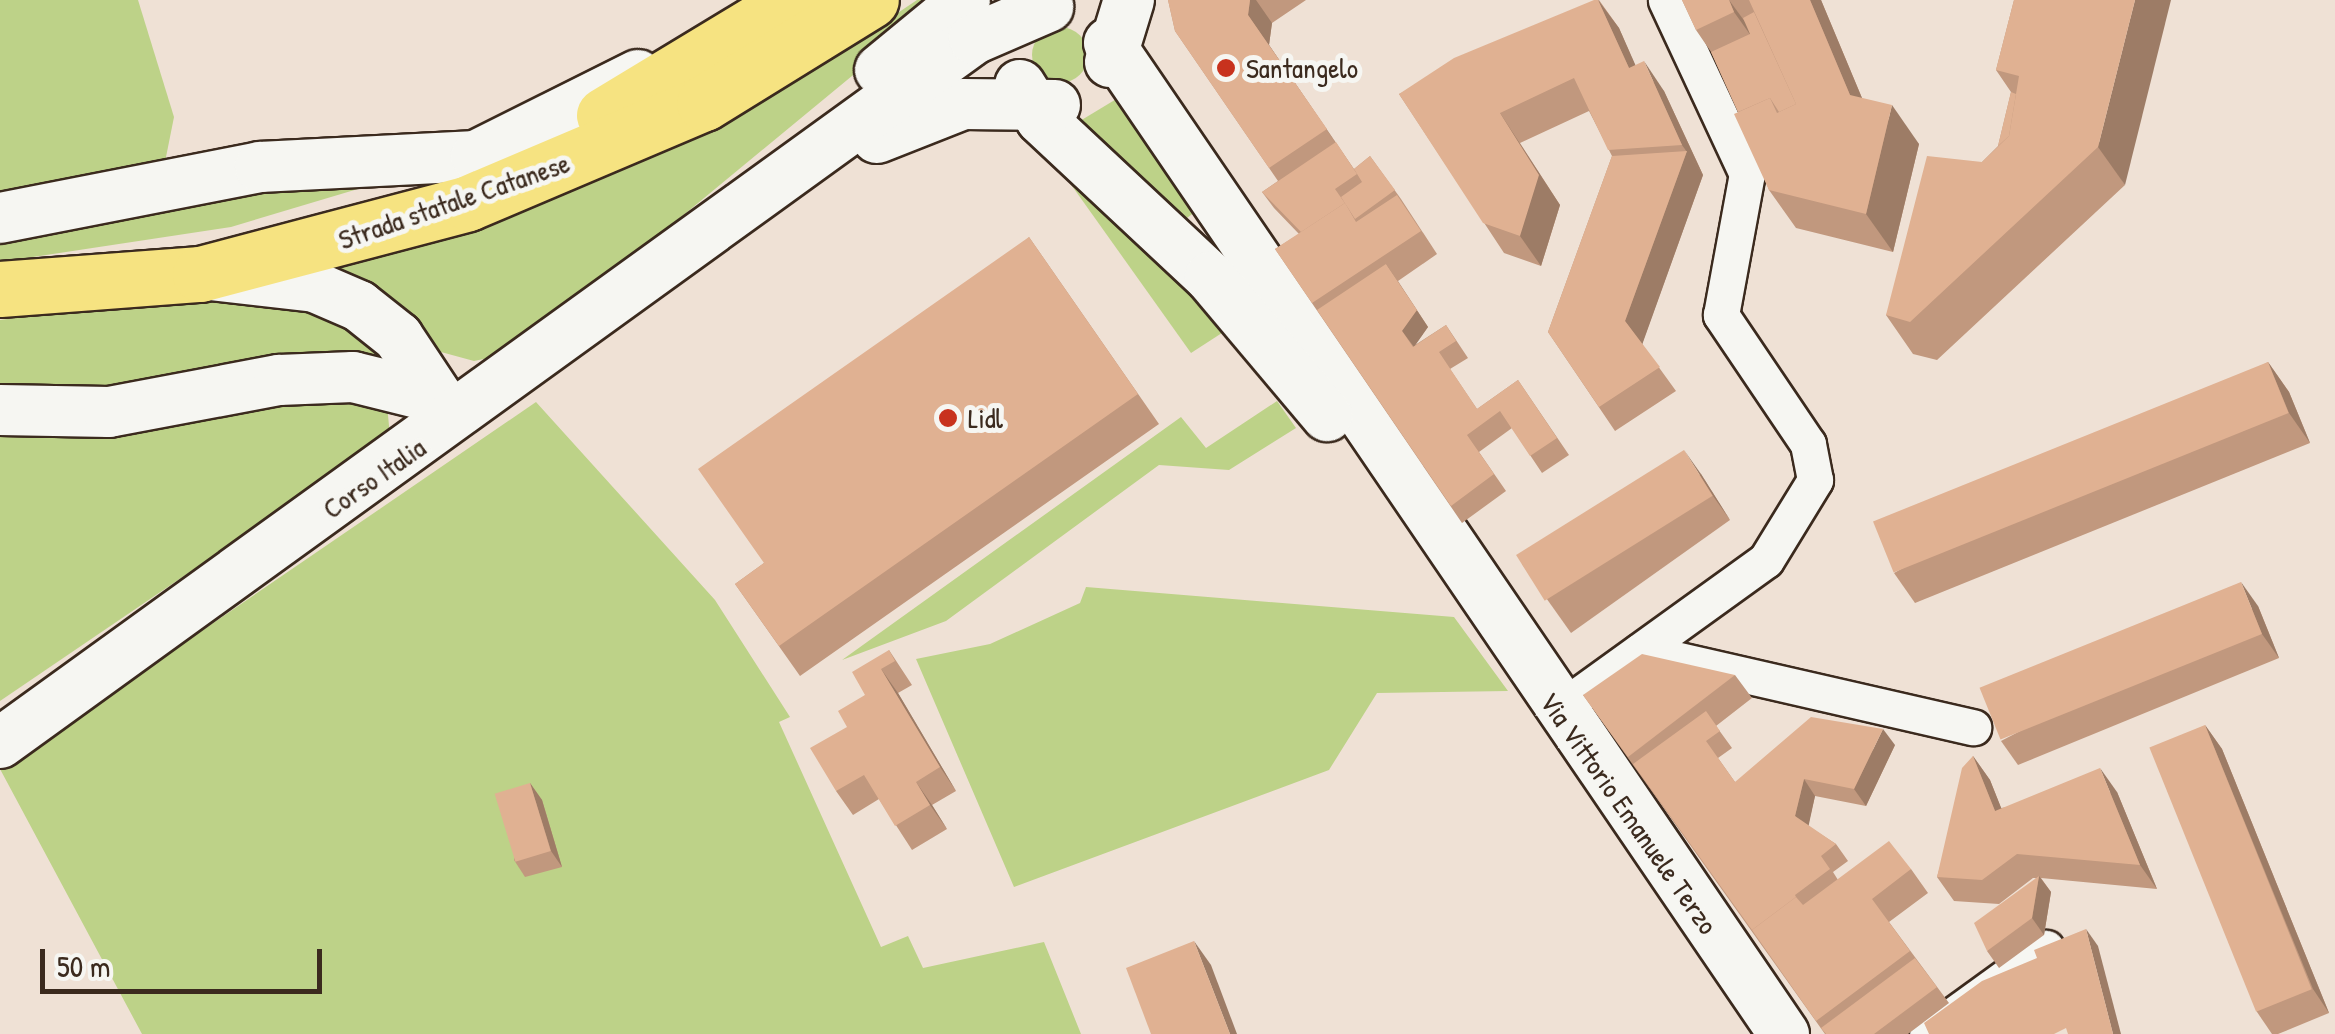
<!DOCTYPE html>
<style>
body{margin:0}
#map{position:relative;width:2335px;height:1034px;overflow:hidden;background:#efe1d5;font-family:"Patrick Hand",sans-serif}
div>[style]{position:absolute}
.green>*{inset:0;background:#bdd288}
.round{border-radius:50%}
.roads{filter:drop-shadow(2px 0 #3b2a1e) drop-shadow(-2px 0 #3b2a1e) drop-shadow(0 2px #3b2a1e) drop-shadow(0 -2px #3b2a1e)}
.street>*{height:35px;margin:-17.5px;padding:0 17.5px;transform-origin:17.5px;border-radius:17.5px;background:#f6f6f2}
.secondary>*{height:50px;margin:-25px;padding:0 25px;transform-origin:25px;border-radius:25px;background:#f6f6f2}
.primary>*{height:55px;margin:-27.5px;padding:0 27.5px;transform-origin:27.5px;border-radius:27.5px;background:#f6e381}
.wall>*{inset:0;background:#c1987e}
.shaded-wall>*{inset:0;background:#9d7c66}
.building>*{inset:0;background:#e0b192;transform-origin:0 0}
.dots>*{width:28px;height:28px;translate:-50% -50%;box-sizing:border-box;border:5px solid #f6f6f2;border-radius:50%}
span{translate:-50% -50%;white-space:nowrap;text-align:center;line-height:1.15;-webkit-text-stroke:10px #f6f6f2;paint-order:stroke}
.poi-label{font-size:28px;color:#3b2a1e}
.left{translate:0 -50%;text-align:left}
.street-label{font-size:28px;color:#3b2a1e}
.scale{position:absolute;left:40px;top:949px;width:282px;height:45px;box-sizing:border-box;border:5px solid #3b2a1e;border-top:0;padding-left:12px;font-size:30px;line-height:35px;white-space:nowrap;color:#3b2a1e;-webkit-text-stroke:8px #f6f6f2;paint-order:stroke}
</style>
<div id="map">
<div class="green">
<div style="clip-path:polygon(0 0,138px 0,174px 117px,163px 172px,0 200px)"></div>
<div style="clip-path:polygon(917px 0,944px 0,537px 336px,498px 356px,474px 361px,430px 349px,300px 267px,674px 142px,792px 84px)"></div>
<div class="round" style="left:1032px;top:27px;width:56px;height:56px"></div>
<div style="clip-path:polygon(1118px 98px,1195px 212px,1175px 227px,1070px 127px)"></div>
<div style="clip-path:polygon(1040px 141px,1196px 292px,1225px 331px,1191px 353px)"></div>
<div style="clip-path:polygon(398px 177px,231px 227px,0 262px,0 231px,212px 190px)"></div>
<div style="clip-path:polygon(166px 297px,322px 302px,390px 361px,124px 399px,0 396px,0 320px)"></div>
<div style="clip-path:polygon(313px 387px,387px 405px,390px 436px,0 701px,0 422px)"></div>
<div style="clip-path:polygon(1277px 401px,1296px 428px,1229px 470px,1159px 465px,946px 621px,842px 660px,1181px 417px,1206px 448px)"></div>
<div style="clip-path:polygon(536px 402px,715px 600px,790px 717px,779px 722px,881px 947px,908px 936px,923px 968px,1044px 942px,1081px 1034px,142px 1034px,0 769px)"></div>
<div style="clip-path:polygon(1086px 587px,1454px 617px,1508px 691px,1377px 693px,1329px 770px,1014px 887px,916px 659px,990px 644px,1080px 603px)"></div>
</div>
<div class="roads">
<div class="street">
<div style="left:1640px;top:651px;width:342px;rotate:12.9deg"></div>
<div style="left:1558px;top:710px;width:256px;rotate:-35.8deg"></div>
<div style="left:1766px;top:560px;width:94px;rotate:-58.5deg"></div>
<div style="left:1815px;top:480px;width:37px;rotate:-101deg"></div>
<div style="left:1808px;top:444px;width:156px;rotate:-124deg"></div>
<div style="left:1721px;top:315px;width:143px;rotate:-79.6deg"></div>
<div style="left:1747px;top:174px;width:192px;rotate:-115deg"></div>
<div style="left:1927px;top:1034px;width:147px;rotate:-35.9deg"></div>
</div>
<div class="secondary">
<div style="left:1109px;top:43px;width:1199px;rotate:55.74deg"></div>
<div style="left:1110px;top:62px;width:65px;rotate:-73deg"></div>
<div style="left:880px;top:70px;width:110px;rotate:-39.5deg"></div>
<div style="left:1020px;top:85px;width:40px;rotate:58deg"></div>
<div style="left:1041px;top:119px;width:231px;rotate:43.1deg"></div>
<div style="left:1210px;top:277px;width:182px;rotate:49.9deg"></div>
<div style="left:877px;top:138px;width:92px;rotate:-21.6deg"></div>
<div style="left:963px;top:104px;width:92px;rotate:0.6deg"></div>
<div style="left:0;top:218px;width:265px;rotate:-11.1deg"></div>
<div style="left:260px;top:167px;width:216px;rotate:-2.9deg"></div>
<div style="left:476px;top:156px;width:181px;rotate:-26.6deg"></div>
<div style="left:210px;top:275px;width:106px;rotate:6.5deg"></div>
<div style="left:315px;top:287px;width:48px;rotate:23.4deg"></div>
<div style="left:359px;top:306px;width:50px;rotate:38.5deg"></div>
<div style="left:398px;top:337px;width:82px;rotate:56.5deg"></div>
<div style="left:0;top:410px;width:109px;rotate:1.1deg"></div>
<div style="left:109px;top:412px;width:173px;rotate:-10.7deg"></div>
<div style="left:279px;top:380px;width:74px;rotate:-2.3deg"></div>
<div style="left:353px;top:377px;width:88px;rotate:13.9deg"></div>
<div style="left:0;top:743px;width:1202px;rotate:-35.86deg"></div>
<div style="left:974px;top:39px;width:81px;rotate:-23.4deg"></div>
</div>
<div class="primary">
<div style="left:604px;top:115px;width:222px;rotate:-31.2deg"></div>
<div style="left:0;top:289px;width:201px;rotate:-4.3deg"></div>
<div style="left:200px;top:274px;width:277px;rotate:-14.8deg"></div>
<div style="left:468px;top:203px;width:256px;rotate:-23deg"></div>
<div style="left:704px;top:103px;width:196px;rotate:-31.7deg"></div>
</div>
</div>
<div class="wall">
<div style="clip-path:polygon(1168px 0,1306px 0,1272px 23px,1269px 45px,1354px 169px,1370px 156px,1401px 199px,1437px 254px,1398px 281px,1428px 327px,1415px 345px,1446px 325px,1468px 358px,1450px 369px,1477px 409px,1518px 380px,1569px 455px,1542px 473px,1512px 428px,1479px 452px,1506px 491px,1462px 523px,1275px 249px,1299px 234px,1274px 208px,1262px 192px,1278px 181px,1175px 31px)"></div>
<div style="clip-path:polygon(1599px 0,1619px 28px,1635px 65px,1664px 91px,1703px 175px,1642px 344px,1676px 391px,1615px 431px,1548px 332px,1612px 156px,1589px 111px,1520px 143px,1560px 205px,1541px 266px,1504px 253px,1399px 94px)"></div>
<div style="clip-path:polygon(1682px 0,1821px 0,1862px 98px,1919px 144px,1893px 252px,1796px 228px,1769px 190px,1738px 112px,1711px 52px,1696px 30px)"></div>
<div style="clip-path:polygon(2014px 0,2125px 185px,1937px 360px,1913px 354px,1886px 315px,1982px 162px,1998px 146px,2011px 92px,1996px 70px)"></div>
<div style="clip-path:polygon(1029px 237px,1159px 424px,800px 676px,735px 584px,764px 563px)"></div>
<div style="clip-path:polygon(2268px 362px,2289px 392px,2310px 443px,1915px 603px,1894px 573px)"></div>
<div style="clip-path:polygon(1701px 474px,1730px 520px,1571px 633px,1522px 564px)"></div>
<div style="clip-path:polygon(2258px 606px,2279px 658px,2018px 765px,2001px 741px)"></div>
<div style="clip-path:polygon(889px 650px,912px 685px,898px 693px,956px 791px,932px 805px,947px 829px,912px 850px,879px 799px,853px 815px,836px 791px,865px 695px)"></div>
<div style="clip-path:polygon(1735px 675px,1752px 698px,1716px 726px,1732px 748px,1718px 758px,1735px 782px,1895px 745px,1866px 806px,1815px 796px,1808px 826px,1836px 844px,1848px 861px,1833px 872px,1838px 880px,1911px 869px,1928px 893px,1889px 922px,1949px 1003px,1908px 1034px,1825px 1034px,1583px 695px)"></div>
<div style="clip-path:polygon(2205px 725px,2222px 749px,2329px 1013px,2278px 1034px,2272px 1034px,2257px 1012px)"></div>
<div style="clip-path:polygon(1973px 756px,1990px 780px,2001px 808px,2117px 792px,2157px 889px,2041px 878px,2051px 892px,2044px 935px,1999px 968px,1987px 951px,2036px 878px,2033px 878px,1999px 904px,1954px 901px,1937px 877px)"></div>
<div style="clip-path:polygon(530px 783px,542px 800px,562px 867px,525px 877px,514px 860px)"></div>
</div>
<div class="shaded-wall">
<div style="clip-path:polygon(1250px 0,1256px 0,1272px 23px,1269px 45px,1368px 190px,1248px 15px)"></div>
<div style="clip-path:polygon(1598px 0,1619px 28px,1650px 98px,1629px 68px)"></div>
<div style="clip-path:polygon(1729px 0,1754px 34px,1761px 50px,1734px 12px)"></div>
<div style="clip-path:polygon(1810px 0,1821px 0,1877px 134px,1850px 95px)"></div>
<div style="clip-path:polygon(2135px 0,2171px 0,2125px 185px,2098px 147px)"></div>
<div style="clip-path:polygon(1644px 61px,1664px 91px,1703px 175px,1682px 145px)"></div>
<div style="clip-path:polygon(1892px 105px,1919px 144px,1893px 252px,1866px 214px)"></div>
<div style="clip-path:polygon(1500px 113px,1560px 205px,1541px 266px,1520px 236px)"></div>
<div style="clip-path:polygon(1687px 151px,1703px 175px,1642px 345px,1625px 321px)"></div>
<div style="clip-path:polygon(1386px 264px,1428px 327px,1414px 347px,1402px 331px)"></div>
<div style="clip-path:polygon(2268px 362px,2289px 392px,2310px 443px,2289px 413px)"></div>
<div style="clip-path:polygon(1684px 450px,1701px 474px,1730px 520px,1713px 496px)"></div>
<div style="clip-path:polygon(2241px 582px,2258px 606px,2279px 658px,2262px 634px)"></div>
<div style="clip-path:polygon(881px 669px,898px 693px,956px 791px,940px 767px)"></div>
<div style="clip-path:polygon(2205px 725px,2222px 749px,2329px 1013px,2313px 989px)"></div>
<div style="clip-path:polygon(1883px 729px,1895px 745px,1866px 806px,1854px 789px)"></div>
<div style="clip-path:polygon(1973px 756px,1990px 780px,2012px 835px,1995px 811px)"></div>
<div style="clip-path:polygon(2100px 768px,2117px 792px,2157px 889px,2140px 865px)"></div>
<div style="clip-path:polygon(1804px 779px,1815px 796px,1807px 833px,1795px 816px)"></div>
<div style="clip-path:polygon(916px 782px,932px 805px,947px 829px,930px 805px)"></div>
<div style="clip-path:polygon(530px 783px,542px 800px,562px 867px,551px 851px)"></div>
<div style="clip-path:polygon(2039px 876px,2051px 892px,2044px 935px,2032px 918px)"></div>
<div style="clip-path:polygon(2086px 929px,2098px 946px,2121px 1034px,2113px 1034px)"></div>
<div style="clip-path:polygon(1194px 941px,1211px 965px,1237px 1034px,1230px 1034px)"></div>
</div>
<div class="building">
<div style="clip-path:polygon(1168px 0,1250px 0,1248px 15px,1327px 129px,1269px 168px,1175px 31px)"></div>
<div style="clip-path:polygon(1594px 0,1598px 0,1629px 68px,1644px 61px,1682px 145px,1608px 150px,1574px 78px,1500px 113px,1539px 175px,1520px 236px,1483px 223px,1399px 94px,1454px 58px)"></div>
<div style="clip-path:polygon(1682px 0,1729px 0,1734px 12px,1696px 30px)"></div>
<div style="clip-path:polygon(1749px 0,1810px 0,1850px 95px,1892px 105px,1866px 214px,1769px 190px,1734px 114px,1770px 98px,1777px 113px,1796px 104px)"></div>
<div style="clip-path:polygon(2014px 0,2135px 0,2098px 147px,1910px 322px,1886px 315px,1927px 156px,1982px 162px,2009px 136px,2019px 76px,1996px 70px)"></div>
<div style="clip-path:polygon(1754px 12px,1796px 104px,1779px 112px,1770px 98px,1738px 112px,1711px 52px,1750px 34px,1743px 18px)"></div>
<div style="clip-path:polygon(2011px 92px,2016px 94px,2009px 136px,1998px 146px)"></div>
<div style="clip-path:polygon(1336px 142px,1357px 174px,1335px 189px,1349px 209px,1345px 203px,1301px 232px,1262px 192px)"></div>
<div style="clip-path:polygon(1687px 151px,1625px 321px,1660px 367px,1599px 407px,1548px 332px,1612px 156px)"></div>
<div style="clip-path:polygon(1370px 156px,1395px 190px,1355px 219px,1341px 197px,1362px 182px,1354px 169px)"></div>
<div style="clip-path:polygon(1397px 195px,1421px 231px,1312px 303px,1275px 249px,1345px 203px,1356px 222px)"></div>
<div style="clip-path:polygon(1029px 237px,1138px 394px,779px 646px,735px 584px,764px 563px,698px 469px)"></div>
<div style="clip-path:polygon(1386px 264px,1417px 310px,1402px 331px,1413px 347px,1446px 325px,1456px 341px,1439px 352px,1477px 409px,1518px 380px,1557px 438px,1530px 456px,1500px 411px,1467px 435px,1494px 474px,1451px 506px,1317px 310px)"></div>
<div style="left:2268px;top:362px;width:55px;height:426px;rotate:68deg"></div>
<div style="left:1684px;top:450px;width:54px;height:198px;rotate:58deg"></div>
<div style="left:2241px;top:582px;width:56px;height:282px;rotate:68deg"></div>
<div style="clip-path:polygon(889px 650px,895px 661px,881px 669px,940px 767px,916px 782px,930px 805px,895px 826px,864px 775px,836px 791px,810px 748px,847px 727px,838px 711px,865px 695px,852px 672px)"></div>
<div style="clip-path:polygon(1642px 654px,1735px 675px,1628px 757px,1583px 695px)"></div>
<div style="clip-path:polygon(1706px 711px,1720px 731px,1706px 741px,1735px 782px,1811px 717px,1883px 729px,1854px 789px,1804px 779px,1795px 816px,1836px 844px,1821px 856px,1830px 869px,1795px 895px,1796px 897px,1752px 930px,1633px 764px)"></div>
<div style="left:2205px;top:725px;width:285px;height:60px;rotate:68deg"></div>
<div style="clip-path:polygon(1973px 756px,1995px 811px,2100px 768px,2140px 865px,2017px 854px,1982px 880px,1937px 877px,1962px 768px)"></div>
<div style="left:530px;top:783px;width:71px;height:37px;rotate:73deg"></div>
<div style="clip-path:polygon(1889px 841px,1911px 869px,1872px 899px,1910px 951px,1816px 1021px,1752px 930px,1796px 897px,1803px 905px)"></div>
<div style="clip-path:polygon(2039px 876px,2032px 918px,1987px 951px,1974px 923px)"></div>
<div style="clip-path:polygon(2086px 929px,2113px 1034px,2068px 1034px,2066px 1028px,2054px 1034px,1929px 1034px,1924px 1023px,1982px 981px,2037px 958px,2034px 950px)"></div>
<div style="clip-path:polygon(1194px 941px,1230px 1034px,1151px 1034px,1126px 968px)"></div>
<div style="clip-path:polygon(1915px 958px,1937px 987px,1874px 1034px,1826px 1034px,1821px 1028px)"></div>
</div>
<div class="dots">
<div style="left:1226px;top:68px;background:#c8321e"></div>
<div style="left:948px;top:418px;background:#c8321e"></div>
</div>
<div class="poi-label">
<span class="left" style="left:1246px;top:68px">Santangelo</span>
<span class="left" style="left:968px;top:418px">Lidl</span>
</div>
<div class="street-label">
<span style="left:454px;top:201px;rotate:-19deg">Strada statale Catanese</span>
<span style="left:374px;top:478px;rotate:-35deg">Corso Italia</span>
<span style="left:1629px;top:813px;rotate:55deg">Via Vittorio Emanuele Terzo</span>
</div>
<div class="scale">50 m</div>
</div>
